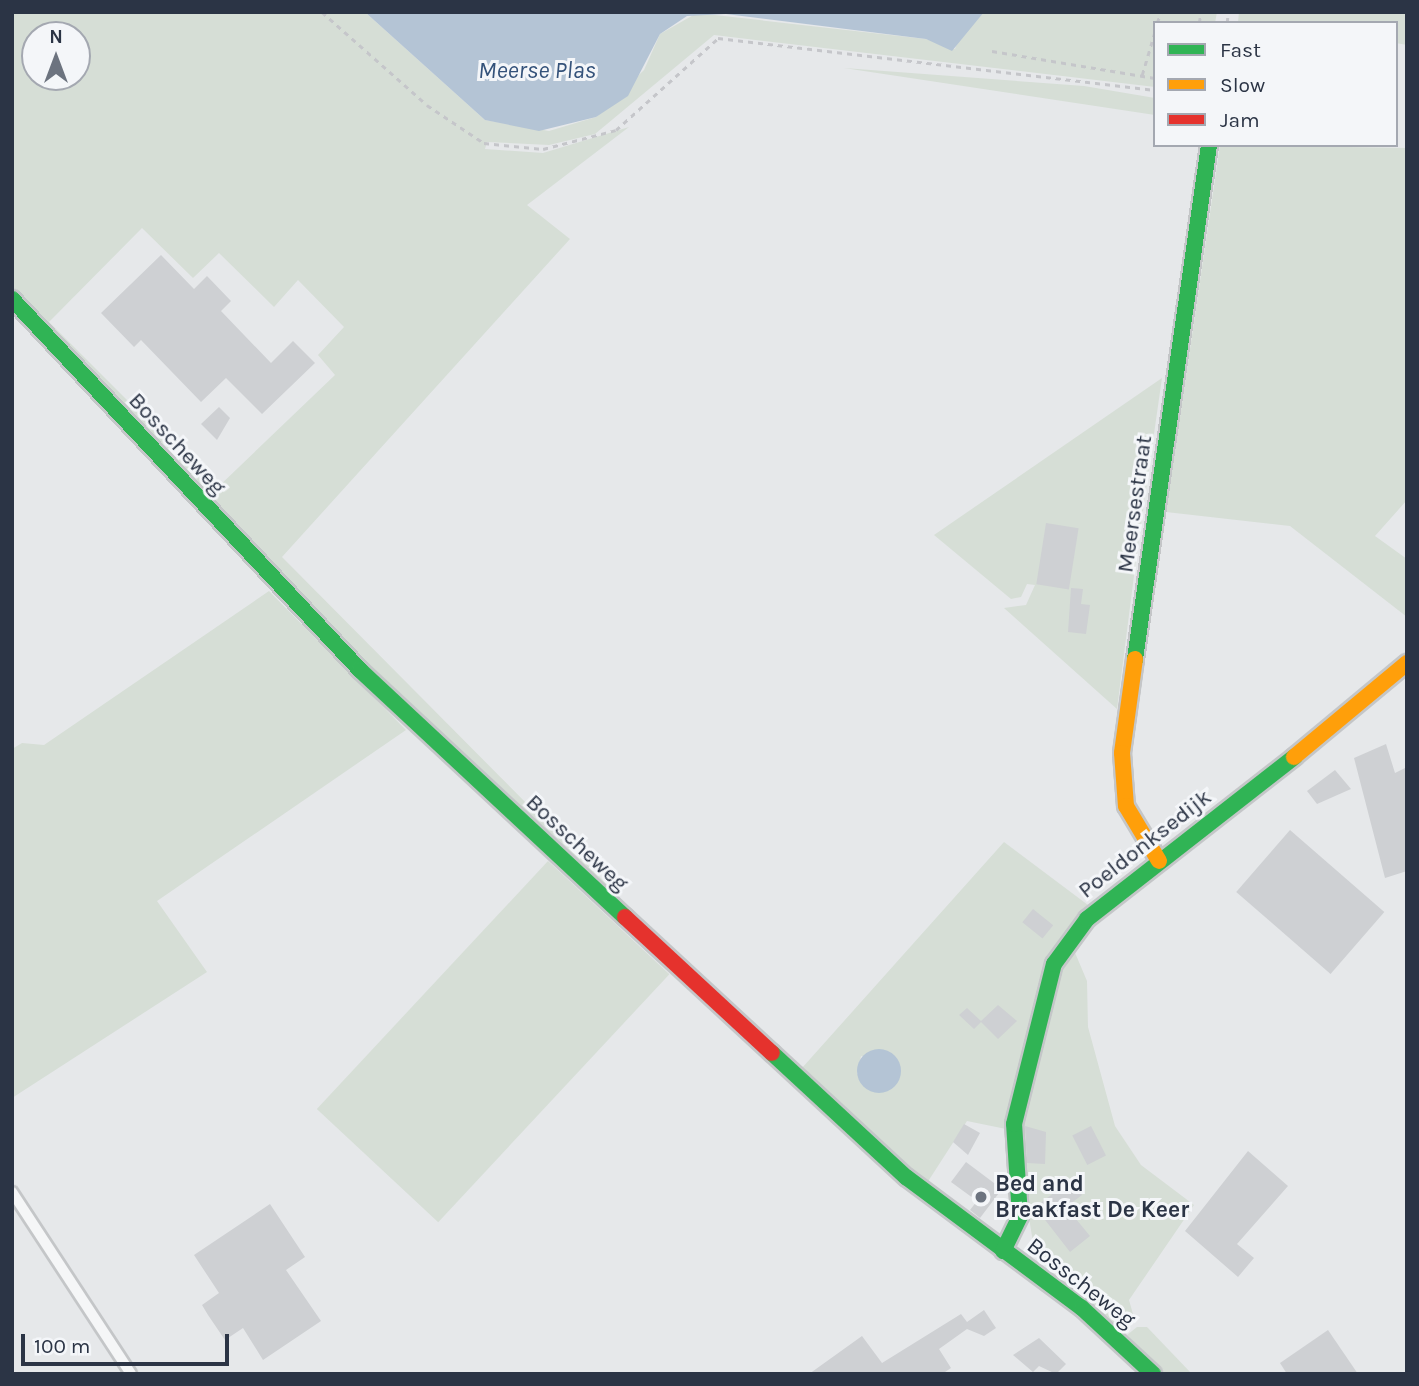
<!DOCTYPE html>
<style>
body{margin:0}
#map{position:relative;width:1419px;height:1386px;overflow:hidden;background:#e6e8ea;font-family:Karla,sans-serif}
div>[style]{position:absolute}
.green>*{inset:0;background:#d6ded6;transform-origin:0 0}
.water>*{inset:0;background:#b4c4d5}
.round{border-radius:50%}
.building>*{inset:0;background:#ced0d3;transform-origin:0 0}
.path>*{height:2.5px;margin-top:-1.25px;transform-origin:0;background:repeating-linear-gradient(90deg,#c5c6ca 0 5px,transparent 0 10px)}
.roads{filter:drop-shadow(2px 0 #c4c6c8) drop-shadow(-2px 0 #c4c6c8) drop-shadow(0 2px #c4c6c8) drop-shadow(0 -2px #c4c6c8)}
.street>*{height:10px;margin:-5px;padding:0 5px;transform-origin:5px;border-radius:5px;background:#f5f6f7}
.fast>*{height:16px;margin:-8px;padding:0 8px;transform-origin:8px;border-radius:8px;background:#30b455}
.slow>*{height:16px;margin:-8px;padding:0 8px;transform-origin:8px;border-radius:8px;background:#ff9f0a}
.jam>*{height:16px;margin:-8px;padding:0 8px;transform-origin:8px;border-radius:8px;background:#e5322d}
.dots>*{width:19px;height:19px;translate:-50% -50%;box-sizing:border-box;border:4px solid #f4f6f9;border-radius:50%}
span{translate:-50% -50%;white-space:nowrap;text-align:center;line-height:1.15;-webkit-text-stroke:6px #f4f6f9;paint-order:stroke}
.street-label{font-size:23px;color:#2b3445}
.poi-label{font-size:23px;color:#2b3445;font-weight:700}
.left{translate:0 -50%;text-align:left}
.water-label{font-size:24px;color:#34527a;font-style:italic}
.frame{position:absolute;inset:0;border:14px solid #2b3445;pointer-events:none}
.legend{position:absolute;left:1153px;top:21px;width:245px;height:126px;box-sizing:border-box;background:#f4f6f9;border:2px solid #a4a8b1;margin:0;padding:9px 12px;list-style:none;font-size:21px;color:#2b3445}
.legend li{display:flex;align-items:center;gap:14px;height:35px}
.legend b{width:35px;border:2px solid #a4a8b1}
.north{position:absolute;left:21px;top:21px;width:70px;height:70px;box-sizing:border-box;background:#f4f6f9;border:2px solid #a4a8b1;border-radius:50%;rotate:0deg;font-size:19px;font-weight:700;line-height:28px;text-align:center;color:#2b3445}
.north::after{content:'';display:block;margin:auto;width:24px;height:32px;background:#6c737f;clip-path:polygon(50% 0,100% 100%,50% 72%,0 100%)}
.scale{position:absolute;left:21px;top:1334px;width:208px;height:32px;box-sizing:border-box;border:4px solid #2b3445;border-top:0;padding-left:9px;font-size:21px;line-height:24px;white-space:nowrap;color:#2b3445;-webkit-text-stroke:5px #f4f6f9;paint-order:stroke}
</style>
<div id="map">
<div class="green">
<div style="clip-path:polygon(evenodd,12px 12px,365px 12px,485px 120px,549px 131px,596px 117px,644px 70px,660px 34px,697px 13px,926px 39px,955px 49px,960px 35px,984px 12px,1217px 12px,1215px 23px,1155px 23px,1155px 87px,714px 35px,595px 134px,549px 145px,487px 142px,485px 149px,543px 153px,629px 127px,527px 205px,570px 239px,282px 557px,669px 947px,370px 673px,12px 289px,12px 12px,35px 35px,77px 35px,77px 77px,35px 77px,35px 35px,12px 12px,142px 228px,193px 278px,219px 253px,274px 307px,298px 280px,344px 327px,318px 355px,335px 375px,216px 489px,49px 322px,142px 228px)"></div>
<div style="clip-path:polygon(1239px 12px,1407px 12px,1407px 45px,1396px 43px,1396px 23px,1244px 23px,1238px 22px)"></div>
<div style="clip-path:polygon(844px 68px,1084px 86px,1155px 98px,1155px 115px)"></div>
<div style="clip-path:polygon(1220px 145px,1407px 148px,1407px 500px,1375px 536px,1407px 559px,1407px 617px,1290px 526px,1166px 512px)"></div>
<div style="clip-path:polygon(1162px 378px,1136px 560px,1117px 709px,1004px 608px,1026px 605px,1035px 585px,1027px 584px,1021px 597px,1011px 599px,934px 535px)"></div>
<div style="clip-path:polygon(269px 591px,406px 730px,157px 901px,207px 972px,12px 1098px,12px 749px,22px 743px,44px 745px)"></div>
<div style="clip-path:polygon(evenodd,1004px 842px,1092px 908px,1063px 934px,1045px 968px,1006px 1129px,967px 1121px,927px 1183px,802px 1068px,1004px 842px,861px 1056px,901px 1070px,894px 1087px,857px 1074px,861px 1056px)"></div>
<div style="left:548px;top:861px;width:166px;height:339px;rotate:43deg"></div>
<div style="clip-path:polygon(1073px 948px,1087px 981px,1088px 1027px,1115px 1126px,1141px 1165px,1194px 1205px,1129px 1300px,1133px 1314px,1114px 1323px,1034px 1248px,1017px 1146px,1050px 999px)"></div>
<div style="clip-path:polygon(1137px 1327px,1147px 1327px,1192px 1374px,1165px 1374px,1127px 1335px)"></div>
</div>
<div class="water">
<div style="clip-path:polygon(365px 12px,984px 12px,952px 51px,926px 39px,726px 14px,687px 16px,660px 34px,628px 96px,596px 117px,539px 131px,485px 120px)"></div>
<div class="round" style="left:857px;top:1049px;width:44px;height:44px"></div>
</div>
<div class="building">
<div style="clip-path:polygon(161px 255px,194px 289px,207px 276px,231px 301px,221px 311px,271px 363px,293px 341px,315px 363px,262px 414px,226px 378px,201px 402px,141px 340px,134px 347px,101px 313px)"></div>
<div style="clip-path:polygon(219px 407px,230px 418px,217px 440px,201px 424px)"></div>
<div style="left:1046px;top:523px;width:33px;height:62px;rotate:9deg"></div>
<div style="clip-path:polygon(1071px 588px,1083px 589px,1081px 604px,1090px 605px,1086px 634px,1068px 632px)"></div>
<div style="clip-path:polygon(1386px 744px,1395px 773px,1407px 767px,1407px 871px,1385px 878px,1354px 758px)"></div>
<div style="clip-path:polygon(1335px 770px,1351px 789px,1317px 804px,1307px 791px)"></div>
<div style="left:1290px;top:830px;width:125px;height:82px;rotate:41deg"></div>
<div style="left:1033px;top:909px;width:26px;height:17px;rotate:39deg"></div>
<div style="clip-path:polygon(998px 1005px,1017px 1021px,998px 1039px,981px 1022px,974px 1029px,959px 1015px,967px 1008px,981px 1021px)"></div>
<div style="clip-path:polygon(964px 1124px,980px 1133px,968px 1155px,953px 1142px)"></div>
<div style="clip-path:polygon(1025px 1126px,1046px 1132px,1045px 1164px,1027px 1163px)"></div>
<div style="left:1091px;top:1126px;width:33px;height:21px;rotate:63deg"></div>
<div style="clip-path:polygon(1248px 1151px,1288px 1186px,1237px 1244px,1254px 1258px,1238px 1277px,1185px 1231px)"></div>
<div style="clip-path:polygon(966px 1162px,1002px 1189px,980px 1218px,970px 1210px,977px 1201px,951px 1182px)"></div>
<div style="clip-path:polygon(1071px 1180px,1082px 1195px,1066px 1207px,1090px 1236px,1070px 1252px,1035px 1207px)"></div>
<div style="clip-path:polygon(270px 1204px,305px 1257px,286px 1270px,321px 1321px,263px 1360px,243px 1328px,225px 1340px,208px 1315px,202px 1305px,219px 1293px,194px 1255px)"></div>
<div style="clip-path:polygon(984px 1310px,996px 1328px,984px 1336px,967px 1329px,939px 1349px,951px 1368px,942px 1374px,809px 1374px,862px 1336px,882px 1363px,961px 1314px,967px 1322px)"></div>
<div style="clip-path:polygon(1328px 1330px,1358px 1374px,1287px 1374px,1280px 1363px)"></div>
<div style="clip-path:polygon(1039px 1338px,1066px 1364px,1056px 1374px,1039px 1366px,1033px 1372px,1013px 1355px)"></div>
</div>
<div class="path">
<div style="left:322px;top:12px;width:140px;rotate:41.5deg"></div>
<div style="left:427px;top:105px;width:69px;rotate:33.7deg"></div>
<div style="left:484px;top:143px;width:59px;rotate:5.8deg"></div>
<div style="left:543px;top:149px;width:75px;rotate:-14.6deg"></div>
<div style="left:616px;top:130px;width:137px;rotate:-42deg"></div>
<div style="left:718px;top:38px;width:440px;rotate:6.8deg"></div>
<div style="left:1157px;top:23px;width:12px;rotate:-70deg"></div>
<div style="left:1199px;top:23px;width:11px;rotate:-80deg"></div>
<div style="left:1227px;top:23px;width:11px;rotate:-85deg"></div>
<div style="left:992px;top:51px;width:165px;rotate:9.4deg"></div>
<div style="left:1142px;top:75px;width:46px;rotate:-73.5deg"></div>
</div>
<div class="roads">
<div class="street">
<div style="left:12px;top:1192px;width:217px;rotate:56.8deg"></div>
</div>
<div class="fast">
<div style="left:12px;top:299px;width:509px;rotate:46.83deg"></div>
<div style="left:360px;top:670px;width:362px;rotate:43deg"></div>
<div style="left:1135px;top:659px;width:519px;rotate:-81.81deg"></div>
<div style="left:772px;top:1053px;width:183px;rotate:42.8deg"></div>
<div style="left:906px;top:1177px;width:219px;rotate:36.7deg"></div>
<div style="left:1082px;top:1308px;width:97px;rotate:42.9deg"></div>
<div style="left:1003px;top:1251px;width:39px;rotate:-64deg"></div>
<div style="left:1020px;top:1216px;width:92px;rotate:-93.7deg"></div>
<div style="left:1014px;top:1124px;width:165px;rotate:-76deg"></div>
<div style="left:1054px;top:964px;width:56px;rotate:-53.7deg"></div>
<div style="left:1087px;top:919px;width:263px;rotate:-38deg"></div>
</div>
<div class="slow">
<div style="left:1135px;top:659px;width:95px;rotate:97.9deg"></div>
<div style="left:1122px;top:753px;width:53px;rotate:85.7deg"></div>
<div style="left:1126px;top:806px;width:64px;rotate:59deg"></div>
<div style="left:1294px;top:757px;width:147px;rotate:-39.8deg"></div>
</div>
<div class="jam">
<div style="left:625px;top:917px;width:200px;rotate:42.8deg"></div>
</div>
</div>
<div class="dots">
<div style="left:981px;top:1197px;background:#6c737f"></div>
</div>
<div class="street-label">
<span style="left:177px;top:444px;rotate:47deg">Bosscheweg</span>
<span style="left:1135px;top:504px;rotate:-82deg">Meersestraat</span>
<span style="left:577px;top:843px;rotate:43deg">Bosscheweg</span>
<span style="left:1145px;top:844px;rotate:-38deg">Poeldonksedijk</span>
<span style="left:1081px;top:1283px;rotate:38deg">Bosscheweg</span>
</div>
<div class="poi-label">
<span class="left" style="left:995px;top:1197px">Bed and<br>Breakfast De Keer</span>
</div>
<div class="water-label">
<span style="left:537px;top:71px">Meerse Plas</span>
</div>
<div class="frame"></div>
<ul class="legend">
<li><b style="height:9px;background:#30b455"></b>Fast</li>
<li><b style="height:9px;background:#ff9f0a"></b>Slow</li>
<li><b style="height:9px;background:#e5322d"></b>Jam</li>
</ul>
<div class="north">N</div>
<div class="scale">100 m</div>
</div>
